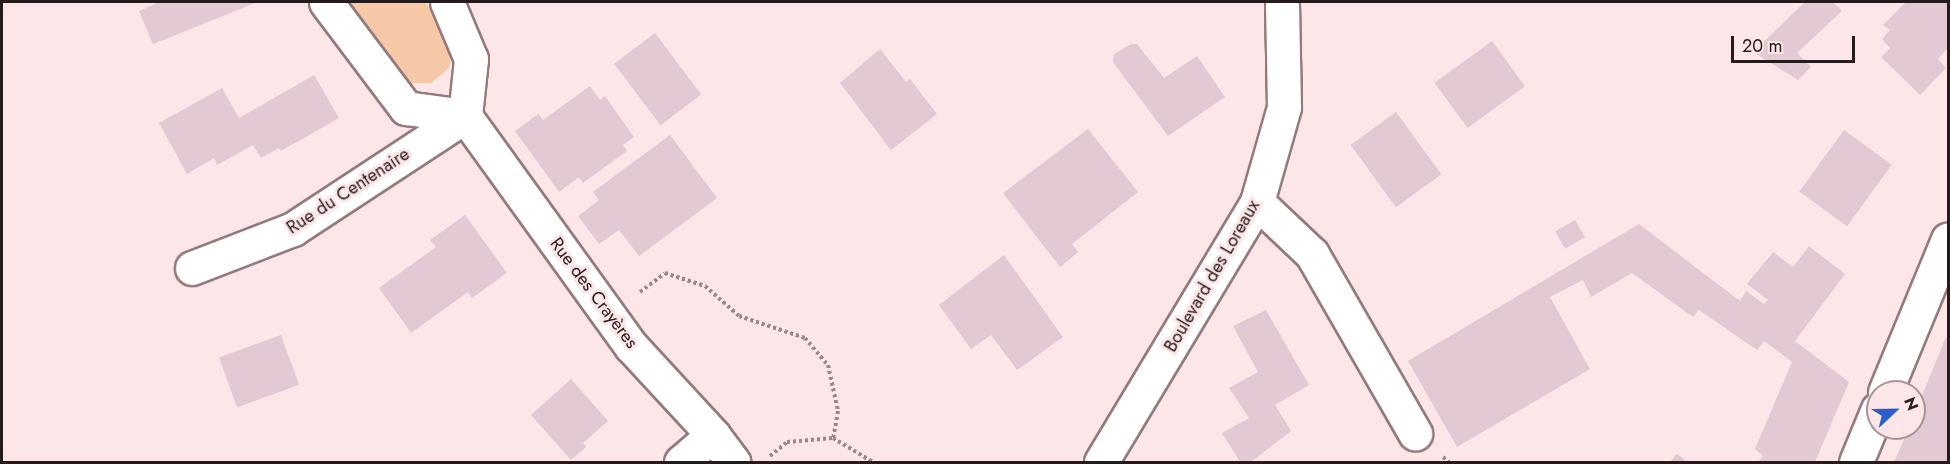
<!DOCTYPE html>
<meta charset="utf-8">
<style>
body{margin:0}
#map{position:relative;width:1950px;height:464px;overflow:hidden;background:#fde6e7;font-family:Jost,sans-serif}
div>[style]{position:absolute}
.green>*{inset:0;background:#f5c9a8}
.building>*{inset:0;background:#e3c9d3;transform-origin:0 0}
.path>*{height:4px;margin-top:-2px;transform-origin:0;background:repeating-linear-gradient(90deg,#998889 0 3px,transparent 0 6px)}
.roads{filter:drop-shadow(2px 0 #937a7c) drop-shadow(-2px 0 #937a7c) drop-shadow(0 2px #937a7c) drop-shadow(0 -2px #937a7c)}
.minor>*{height:33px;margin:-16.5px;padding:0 16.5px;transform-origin:16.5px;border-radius:16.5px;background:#fff}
.tertiary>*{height:33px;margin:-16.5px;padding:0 16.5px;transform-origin:16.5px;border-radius:16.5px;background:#fff}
span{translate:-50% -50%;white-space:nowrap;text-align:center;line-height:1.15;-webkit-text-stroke:6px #fde6e7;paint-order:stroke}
.street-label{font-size:18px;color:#251b1c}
.frame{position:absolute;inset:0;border:3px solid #251b1c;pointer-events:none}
.north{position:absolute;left:1866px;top:380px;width:60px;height:60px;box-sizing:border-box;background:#fde6e7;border:2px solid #a79596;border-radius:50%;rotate:68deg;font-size:16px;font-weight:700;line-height:24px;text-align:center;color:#251b1c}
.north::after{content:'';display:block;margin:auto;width:21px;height:27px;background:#2d5dcb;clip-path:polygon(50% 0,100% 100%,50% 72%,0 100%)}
.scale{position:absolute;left:1731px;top:36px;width:124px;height:27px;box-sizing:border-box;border:3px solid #251b1c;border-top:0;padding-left:8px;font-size:18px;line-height:21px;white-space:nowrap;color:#251b1c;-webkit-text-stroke:4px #fde6e7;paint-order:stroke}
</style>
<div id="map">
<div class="green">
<div style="clip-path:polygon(342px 2px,425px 2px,453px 44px,449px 68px,431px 83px,408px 83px,390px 69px)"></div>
</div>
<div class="building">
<div style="clip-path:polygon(159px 2px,258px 2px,153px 44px,139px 11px)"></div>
<div style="clip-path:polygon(1805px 2px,1833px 2px,1842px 11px,1797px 53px,1811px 67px,1798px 80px,1753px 52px)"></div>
<div style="clip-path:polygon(1906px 2px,1948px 2px,1948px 48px,1938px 59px,1946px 68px,1920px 95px,1881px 57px,1890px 48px,1882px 39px,1890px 30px,1883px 25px)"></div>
<div style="left:655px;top:33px;width:77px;height:51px;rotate:53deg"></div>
<div style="left:1492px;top:41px;width:56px;height:71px;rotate:54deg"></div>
<div style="clip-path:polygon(1131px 44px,1137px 44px,1164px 78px,1197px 56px,1225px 97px,1168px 136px,1113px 62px,1114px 54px)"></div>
<div style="clip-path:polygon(880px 49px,906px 82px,910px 79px,937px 114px,891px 150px,840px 83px)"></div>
<div style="clip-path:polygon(314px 75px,339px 118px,281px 151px,279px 148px,261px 158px,253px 145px,217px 165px,214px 158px,187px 174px,159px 123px,222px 88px,239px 118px)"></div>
<div style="clip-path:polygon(590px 86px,600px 100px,605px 96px,634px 137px,623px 145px,627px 151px,583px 183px,579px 177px,559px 192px,515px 131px,538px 114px,543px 120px)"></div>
<div style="left:1396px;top:112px;width:77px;height:56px;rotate:54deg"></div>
<div style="clip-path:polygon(1088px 129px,1138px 192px,1072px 244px,1078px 252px,1060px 267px,1003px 193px)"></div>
<div style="left:1844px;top:130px;width:59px;height:76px;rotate:36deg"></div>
<div style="clip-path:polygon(670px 135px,717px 198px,639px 256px,619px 230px,599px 244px,578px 216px,599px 200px,593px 192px)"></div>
<div style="clip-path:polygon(465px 215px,507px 273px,472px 298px,468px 292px,411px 333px,379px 288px,436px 247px,430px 240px)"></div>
<div style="left:1575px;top:220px;width:20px;height:23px;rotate:60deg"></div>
<div style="clip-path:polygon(1639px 224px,1740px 301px,1746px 291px,1764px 304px,1768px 300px,1747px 284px,1773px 252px,1793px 267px,1809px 246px,1845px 274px,1795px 341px,1849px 382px,1815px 462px,1761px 462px,1759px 461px,1763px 456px,1755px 449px,1792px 362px,1764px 341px,1757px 350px,1699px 310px,1693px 317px,1632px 273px,1591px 297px,1583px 280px,1550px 297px,1590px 369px,1457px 447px,1408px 361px)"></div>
<div style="clip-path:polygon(1004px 255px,1063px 337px,1017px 370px,991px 335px,971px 349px,939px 305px)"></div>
<div style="clip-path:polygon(1266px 310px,1309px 385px,1275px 405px,1291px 431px,1251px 462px,1240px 462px,1222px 433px,1249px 418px,1229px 388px,1258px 372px,1233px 326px)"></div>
<div style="left:281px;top:335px;width:53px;height:66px;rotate:70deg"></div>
<div style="clip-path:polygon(1946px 337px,1948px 338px,1948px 462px,1894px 462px,1909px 428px,1914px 428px,1914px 415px)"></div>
<div style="clip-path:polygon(571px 379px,608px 421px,583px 443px,586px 447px,571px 460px,531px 415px)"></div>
<div style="clip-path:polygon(1677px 454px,1687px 462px,1670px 462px)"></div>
</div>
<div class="path">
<div style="left:640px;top:292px;width:31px;rotate:-37deg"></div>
<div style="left:665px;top:273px;width:42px;rotate:18deg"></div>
<div style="left:705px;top:286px;width:45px;rotate:41.4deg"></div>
<div style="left:739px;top:316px;width:70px;rotate:18.4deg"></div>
<div style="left:805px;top:338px;width:35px;rotate:50deg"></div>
<div style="left:828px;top:365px;width:47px;rotate:77.7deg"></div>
<div style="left:838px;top:411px;width:27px;rotate:100deg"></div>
<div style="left:833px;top:438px;width:47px;rotate:31deg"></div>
<div style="left:770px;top:456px;width:22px;rotate:-39deg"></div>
<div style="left:787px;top:442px;width:46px;rotate:-5deg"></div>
<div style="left:1443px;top:457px;width:8px;rotate:40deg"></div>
</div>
<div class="roads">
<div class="minor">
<div style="left:326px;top:2px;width:133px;rotate:53deg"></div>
<div style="left:406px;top:108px;width:60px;rotate:7.7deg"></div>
<div style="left:447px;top:2px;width:62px;rotate:67.2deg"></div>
<div style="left:471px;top:59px;width:57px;rotate:96deg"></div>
<div style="left:465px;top:116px;width:284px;rotate:54.2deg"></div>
<div style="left:631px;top:346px;width:121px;rotate:47.3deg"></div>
<div style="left:713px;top:435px;width:34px;rotate:53deg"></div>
<div style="left:1257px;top:202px;width:76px;rotate:43.4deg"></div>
<div style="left:1312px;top:254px;width:207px;rotate:60.1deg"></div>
<div style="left:192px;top:268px;width:108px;rotate:-21.1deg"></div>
<div style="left:293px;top:229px;width:206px;rotate:-33.3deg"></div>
<div style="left:681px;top:462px;width:42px;rotate:-40.2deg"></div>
<div style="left:1101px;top:462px;width:303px;rotate:-59deg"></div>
<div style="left:1257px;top:202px;width:99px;rotate:-74.1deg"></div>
<div style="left:1284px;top:107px;width:103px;rotate:-91.1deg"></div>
</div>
<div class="tertiary">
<div style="left:1885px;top:392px;width:165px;rotate:-67.6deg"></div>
<div style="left:1856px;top:462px;width:57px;rotate:-67.5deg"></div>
</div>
</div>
<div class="street-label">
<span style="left:348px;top:191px;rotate:-33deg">Rue du Centenaire</span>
<span style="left:1212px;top:276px;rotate:-60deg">Boulevard des Loreaux</span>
<span style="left:594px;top:293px;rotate:53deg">Rue des Crayères</span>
</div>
<div class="frame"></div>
<div class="north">N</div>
<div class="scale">20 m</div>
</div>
